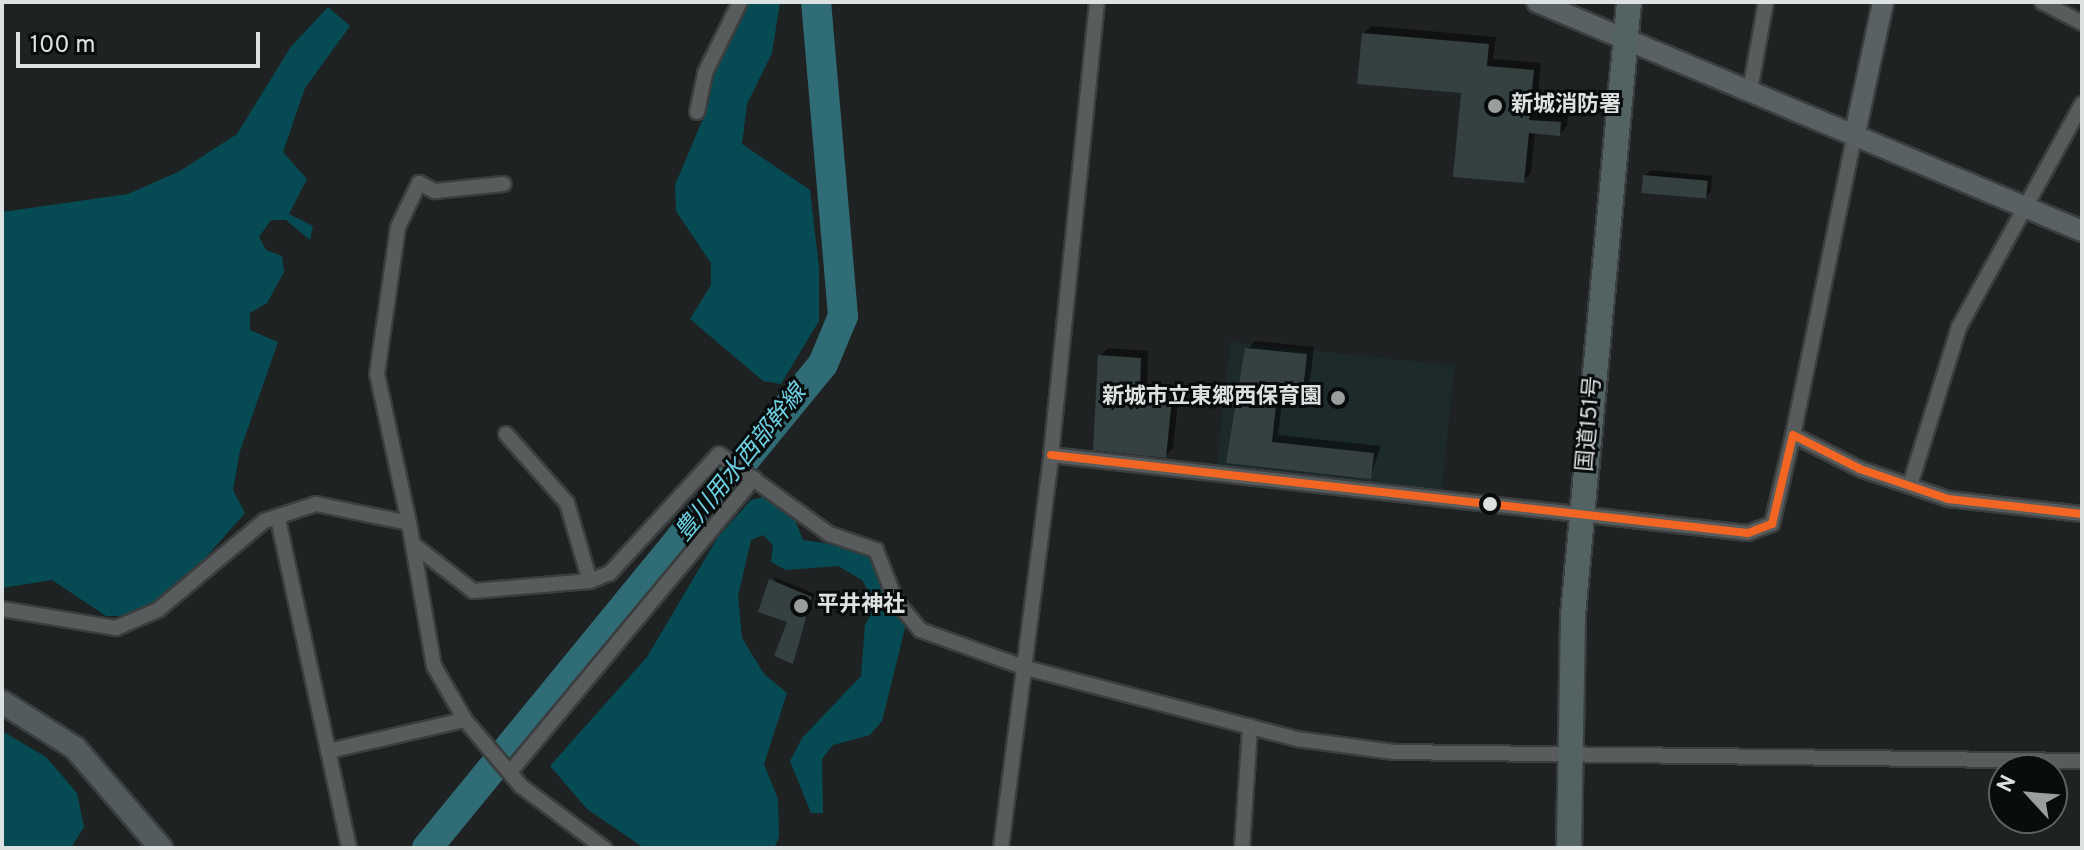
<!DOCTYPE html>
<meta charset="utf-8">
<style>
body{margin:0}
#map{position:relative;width:2084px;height:850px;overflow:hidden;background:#1e2222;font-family:Overpass,"Noto Sans JP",sans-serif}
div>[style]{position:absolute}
.built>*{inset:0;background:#1c2a2c;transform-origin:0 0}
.forest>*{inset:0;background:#064b53}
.shadow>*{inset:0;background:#0007}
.river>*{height:30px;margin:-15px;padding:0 15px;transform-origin:15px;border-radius:15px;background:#306c75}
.building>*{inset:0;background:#354041;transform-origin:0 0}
.roads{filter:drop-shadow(2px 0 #3a3e3e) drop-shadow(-2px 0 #3a3e3e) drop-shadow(0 2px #3a3e3e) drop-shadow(0 -2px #3a3e3e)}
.street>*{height:14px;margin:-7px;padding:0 7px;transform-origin:7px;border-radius:7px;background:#595c5c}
.secondary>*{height:20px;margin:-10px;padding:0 10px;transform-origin:10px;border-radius:10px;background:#5a6162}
.primary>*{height:22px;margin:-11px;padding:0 11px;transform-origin:11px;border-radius:11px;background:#525c5e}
.highway>*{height:24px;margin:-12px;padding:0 12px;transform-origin:12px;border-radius:12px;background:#536263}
.bus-1>*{height:8px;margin:-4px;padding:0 4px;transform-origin:4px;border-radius:4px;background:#f26522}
.dots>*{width:22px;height:22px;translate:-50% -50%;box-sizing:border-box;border:4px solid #090c0c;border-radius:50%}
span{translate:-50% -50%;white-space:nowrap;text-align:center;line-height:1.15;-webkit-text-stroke:6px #090c0c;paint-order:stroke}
.poi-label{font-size:22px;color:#dce1e1;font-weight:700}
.left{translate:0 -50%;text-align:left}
.right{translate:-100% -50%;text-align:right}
.street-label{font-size:22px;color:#dce1e1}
.water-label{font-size:24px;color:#6cd2e3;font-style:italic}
.frame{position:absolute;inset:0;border:4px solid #dce1e1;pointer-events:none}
.north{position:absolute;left:1988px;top:754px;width:80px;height:80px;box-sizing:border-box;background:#090c0c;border:2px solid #5d6161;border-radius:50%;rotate:296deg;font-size:22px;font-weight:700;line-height:32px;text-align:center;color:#dce1e1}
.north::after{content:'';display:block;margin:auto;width:28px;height:36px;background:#9a9e9e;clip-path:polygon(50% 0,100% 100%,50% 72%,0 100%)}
.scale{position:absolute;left:16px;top:32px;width:244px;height:36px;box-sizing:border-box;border:4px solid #dce1e1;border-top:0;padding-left:10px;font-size:24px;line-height:28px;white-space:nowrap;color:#dce1e1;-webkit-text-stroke:6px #090c0c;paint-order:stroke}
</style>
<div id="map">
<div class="built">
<div style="left:1230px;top:342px;width:226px;height:127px;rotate:6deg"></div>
</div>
<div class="forest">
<div style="clip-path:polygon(748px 2px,780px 2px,772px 53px,747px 104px,742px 144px,810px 190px,819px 267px,819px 321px,781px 384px,763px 381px,690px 319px,711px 285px,711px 263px,676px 211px,675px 185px,705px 114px,702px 94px)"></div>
<div style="clip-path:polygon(328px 7px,350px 26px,305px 88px,283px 152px,307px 179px,289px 214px,313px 226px,310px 240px,286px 220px,271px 220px,259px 237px,266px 250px,282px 256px,284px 272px,267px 303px,250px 313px,250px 330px,278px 342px,240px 451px,233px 490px,245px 513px,193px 572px,155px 604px,127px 616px,106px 616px,52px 580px,2px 588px,2px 212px,128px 194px,180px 171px,237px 134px,290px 48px)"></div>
<div style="clip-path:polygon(764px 497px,795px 520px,803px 540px,850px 547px,871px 558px,882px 576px,905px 628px,882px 721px,870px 735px,833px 745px,822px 759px,823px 813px,811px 813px,790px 761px,802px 738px,861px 676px,865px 625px,876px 604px,862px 580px,838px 566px,786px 570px,771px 562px,773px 545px,763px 535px,751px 540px,738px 596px,742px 638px,764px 674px,787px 693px,764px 764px,778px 799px,779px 837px,774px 848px,644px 848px,587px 809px,550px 766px,647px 657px,718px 537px,751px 500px)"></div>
<div style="clip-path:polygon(2px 731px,46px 757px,77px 793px,84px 827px,71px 848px,2px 848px)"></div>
</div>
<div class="shadow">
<div style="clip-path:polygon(1371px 26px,1496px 37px,1493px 59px,1541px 63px,1536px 112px,1568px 115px,1567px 126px,1560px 134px,1535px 132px,1531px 173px,1523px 181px,1463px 91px,1363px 34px)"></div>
<div style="clip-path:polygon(1651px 170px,1712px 176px,1711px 192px,1705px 198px,1645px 176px)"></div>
<div style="clip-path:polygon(1255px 341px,1314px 347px,1310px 380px,1302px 388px,1284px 386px,1278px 435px,1381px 446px,1370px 477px,1228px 462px,1247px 349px)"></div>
<div style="clip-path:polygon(1108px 348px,1148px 351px,1147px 387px,1179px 391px,1173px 448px,1165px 456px,1100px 356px)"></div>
<div style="clip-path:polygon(774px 577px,815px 594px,792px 661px,790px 620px)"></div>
</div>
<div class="river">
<div style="left:427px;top:848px;width:625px;rotate:-50.71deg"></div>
<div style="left:823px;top:364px;width:52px;rotate:-67.4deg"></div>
<div style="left:843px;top:316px;width:315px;rotate:-94.9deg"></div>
</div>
<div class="building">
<div style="clip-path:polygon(1362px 33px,1489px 44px,1487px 66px,1534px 70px,1529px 120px,1561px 122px,1560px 136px,1529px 133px,1524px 183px,1453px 177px,1461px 93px,1357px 84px)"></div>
<div style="left:1643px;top:175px;width:65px;height:18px;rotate:5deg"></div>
<div style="clip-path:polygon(1245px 348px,1307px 354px,1303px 390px,1278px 387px,1272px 442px,1374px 453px,1371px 479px,1226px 463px)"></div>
<div style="clip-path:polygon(1098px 355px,1141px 358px,1140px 394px,1172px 398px,1166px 458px,1093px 450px)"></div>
<div style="clip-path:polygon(769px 579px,812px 597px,793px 664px,774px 656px,787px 622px,758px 612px)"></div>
</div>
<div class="roads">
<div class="street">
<div style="left:2042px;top:2px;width:45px;rotate:27.7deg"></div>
<div style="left:1750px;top:90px;width:89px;rotate:-79.7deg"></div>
<div style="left:697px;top:112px;width:40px;rotate:-78deg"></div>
<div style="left:705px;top:73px;width:79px;rotate:-63.8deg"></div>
<div style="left:506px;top:434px;width:92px;rotate:48.5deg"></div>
<div style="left:567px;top:503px;width:81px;rotate:73.6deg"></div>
<div style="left:1793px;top:435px;width:308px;rotate:-78.4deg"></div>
<div style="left:1051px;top:455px;width:701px;rotate:6.39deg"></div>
<div style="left:1748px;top:533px;width:26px;rotate:-21deg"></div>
<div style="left:1772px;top:524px;width:91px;rotate:-76.7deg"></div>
<div style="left:1793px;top:435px;width:75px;rotate:26.9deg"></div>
<div style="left:1860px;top:469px;width:93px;rotate:18.8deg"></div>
<div style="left:1948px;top:499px;width:135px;rotate:6.4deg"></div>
<div style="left:1911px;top:482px;width:162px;rotate:-72.8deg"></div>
<div style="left:1959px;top:327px;width:255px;rotate:-61.1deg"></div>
<div style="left:278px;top:519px;width:337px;rotate:77.8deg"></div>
<div style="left:409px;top:523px;width:152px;rotate:-102.1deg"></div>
<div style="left:377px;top:374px;width:148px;rotate:-81.9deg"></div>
<div style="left:398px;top:227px;width:49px;rotate:-64.5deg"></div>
<div style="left:419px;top:183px;width:18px;rotate:27deg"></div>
<div style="left:435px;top:191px;width:69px;rotate:-5.8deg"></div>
<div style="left:414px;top:545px;width:75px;rotate:37.9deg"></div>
<div style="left:473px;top:591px;width:117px;rotate:-4.9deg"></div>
<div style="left:590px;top:581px;width:22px;rotate:-22deg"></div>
<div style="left:610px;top:573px;width:161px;rotate:-47.5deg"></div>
<div style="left:719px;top:454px;width:136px;rotate:36deg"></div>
<div style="left:829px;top:534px;width:50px;rotate:18.8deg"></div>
<div style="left:876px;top:550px;width:55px;rotate:68.6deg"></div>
<div style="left:896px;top:601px;width:38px;rotate:50deg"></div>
<div style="left:920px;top:630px;width:113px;rotate:19.7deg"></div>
<div style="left:1026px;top:668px;width:280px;rotate:14.7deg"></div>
<div style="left:1297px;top:739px;width:98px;rotate:7.6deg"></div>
<div style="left:1394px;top:752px;width:688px;rotate:0.75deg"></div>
<div style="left:2px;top:609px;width:116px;rotate:9.5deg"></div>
<div style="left:116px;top:628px;width:46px;rotate:-23.2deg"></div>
<div style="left:158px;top:610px;width:138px;rotate:-40deg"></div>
<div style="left:264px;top:521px;width:55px;rotate:-18.1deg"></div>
<div style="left:316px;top:504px;width:95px;rotate:11.5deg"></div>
<div style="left:409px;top:523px;width:145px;rotate:80.1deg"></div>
<div style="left:434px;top:666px;width:62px;rotate:60.1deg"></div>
<div style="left:465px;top:720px;width:87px;rotate:49.7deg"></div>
<div style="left:521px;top:786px;width:104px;rotate:36.8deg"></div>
<div style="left:328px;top:751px;width:140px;rotate:-12.8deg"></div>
<div style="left:510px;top:772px;width:382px;rotate:-50.3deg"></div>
<div style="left:1001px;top:848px;width:396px;rotate:-82.7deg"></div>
<div style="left:1051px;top:455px;width:455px;rotate:-84.2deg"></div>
<div style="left:1242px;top:848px;width:122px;rotate:-86.2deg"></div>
</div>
<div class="secondary">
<div style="left:1537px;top:2px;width:591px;rotate:22.79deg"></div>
<div style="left:1855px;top:133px;width:134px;rotate:-77.9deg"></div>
</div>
<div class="primary">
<div style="left:2px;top:702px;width:86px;rotate:32.2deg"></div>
<div style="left:75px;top:748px;width:132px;rotate:49.3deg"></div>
</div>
<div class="highway">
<div style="left:1569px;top:848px;width:233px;rotate:-89deg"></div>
<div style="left:1573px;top:615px;width:616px;rotate:-84.78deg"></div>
</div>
</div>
<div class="bus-1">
<div style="left:1051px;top:455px;width:701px;rotate:6.39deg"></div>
<div style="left:1748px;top:533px;width:26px;rotate:-21deg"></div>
<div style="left:1772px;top:524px;width:91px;rotate:-76.7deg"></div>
<div style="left:1793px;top:435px;width:75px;rotate:26.9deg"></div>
<div style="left:1860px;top:469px;width:93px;rotate:18.8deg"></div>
<div style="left:1948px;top:499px;width:135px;rotate:6.4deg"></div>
</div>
<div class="dots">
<div style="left:1495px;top:106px;background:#9a9e9e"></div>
<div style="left:1338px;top:398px;background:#9a9e9e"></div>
<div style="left:1490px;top:504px;background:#dce1e1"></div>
<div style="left:801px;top:606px;background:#9a9e9e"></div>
</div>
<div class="poi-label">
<span class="left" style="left:1511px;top:106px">新城消防署</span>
<span class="right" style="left:1322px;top:398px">新城市立東郷西保育園</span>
<span class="left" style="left:817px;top:606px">平井神社</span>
</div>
<div class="street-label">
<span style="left:1590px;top:424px;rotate:-85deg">国道151号</span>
</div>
<div class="water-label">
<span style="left:742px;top:464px;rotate:-51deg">豊川用水西部幹線</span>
</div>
<div class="frame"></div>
<div class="north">N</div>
<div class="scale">100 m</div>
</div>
